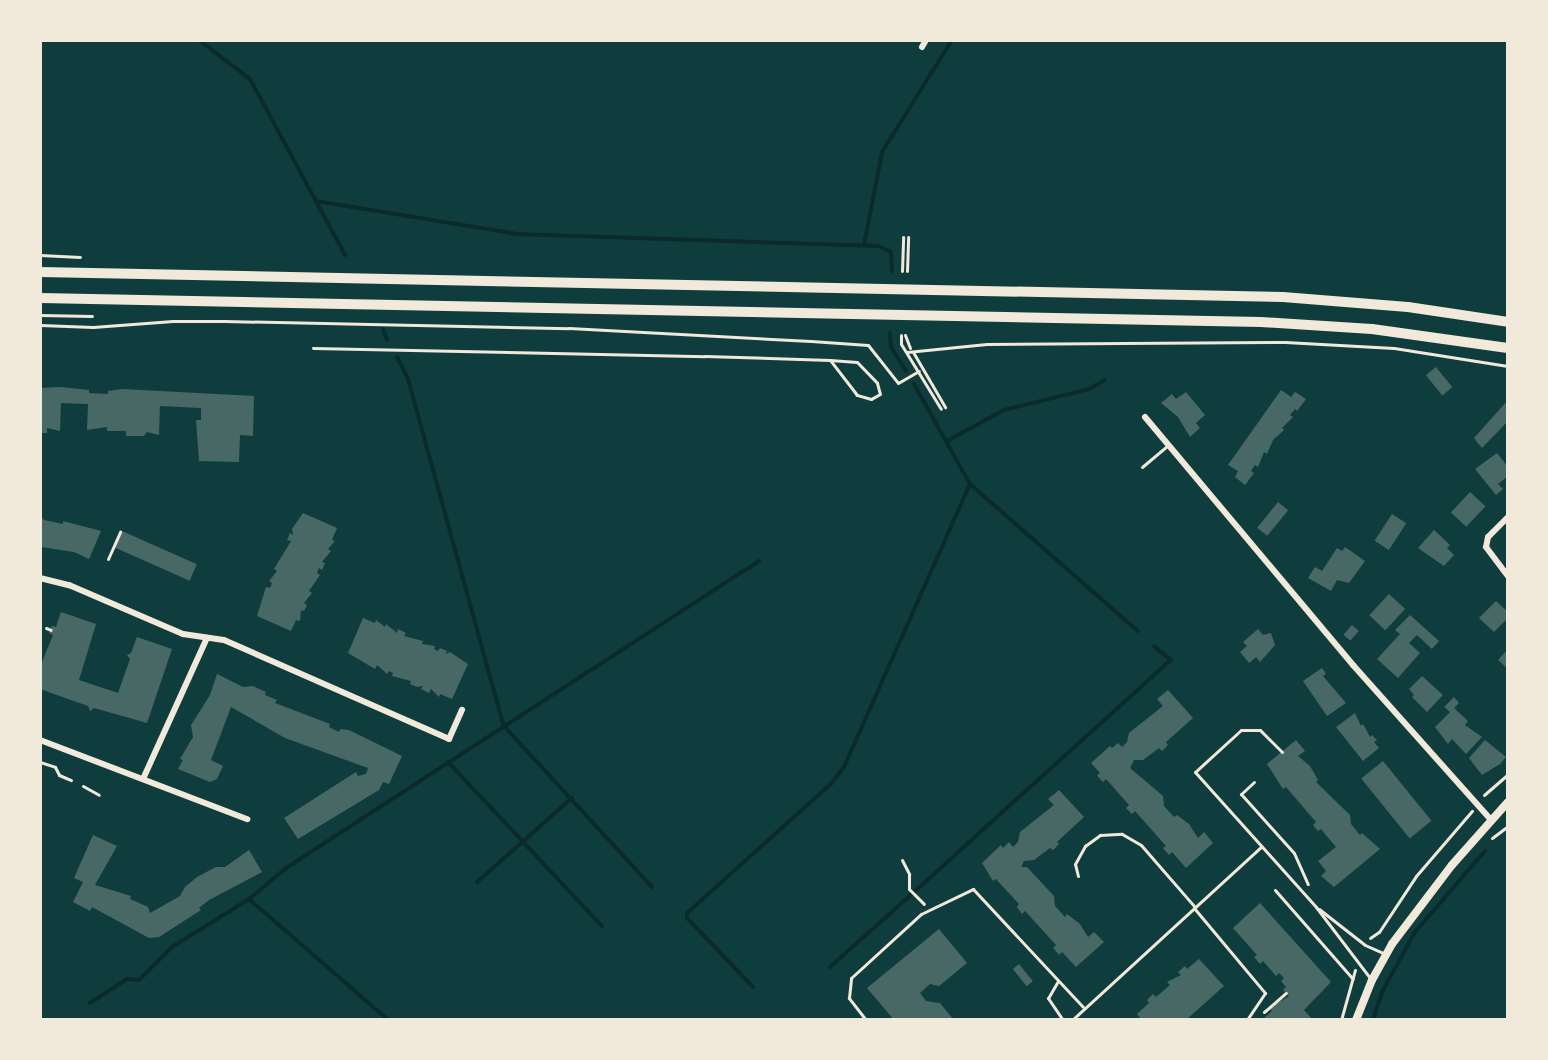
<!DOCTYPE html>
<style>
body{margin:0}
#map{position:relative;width:1548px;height:1060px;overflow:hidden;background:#0f3d3e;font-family:"Zilla Slab",serif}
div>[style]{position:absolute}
.stream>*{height:4px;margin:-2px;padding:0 2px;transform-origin:2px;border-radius:2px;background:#0a2a2b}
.building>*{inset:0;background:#486865;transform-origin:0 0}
.path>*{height:3px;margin:-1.5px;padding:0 1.5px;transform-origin:1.5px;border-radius:1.5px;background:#f1e9da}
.service>*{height:3px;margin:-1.5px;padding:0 1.5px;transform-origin:1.5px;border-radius:1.5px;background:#f1e9da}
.minor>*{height:6px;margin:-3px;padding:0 3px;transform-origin:3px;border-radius:3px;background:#f1e9da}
.tertiary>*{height:8px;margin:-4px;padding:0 4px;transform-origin:4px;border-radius:4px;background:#f1e9da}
.primary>*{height:10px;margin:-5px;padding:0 5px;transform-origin:5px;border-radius:5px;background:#f1e9da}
span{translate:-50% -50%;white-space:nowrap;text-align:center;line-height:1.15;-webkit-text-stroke:8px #f1e9da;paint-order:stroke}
.frame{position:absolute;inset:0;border:42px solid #f1e9da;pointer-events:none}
</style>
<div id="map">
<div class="stream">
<div style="left:199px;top:40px;width:64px;rotate:37.4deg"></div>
<div style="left:250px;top:79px;width:200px;rotate:61.6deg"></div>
<div style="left:316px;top:201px;width:204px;rotate:9.3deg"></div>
<div style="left:517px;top:234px;width:361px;rotate:1.9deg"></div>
<div style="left:878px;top:246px;width:14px;rotate:25deg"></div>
<div style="left:891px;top:252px;width:19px;rotate:87deg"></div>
<div style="left:864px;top:245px;width:95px;rotate:-79deg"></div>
<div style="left:882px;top:152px;width:132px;rotate:-58deg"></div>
<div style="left:383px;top:329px;width:11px;rotate:68deg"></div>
<div style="left:890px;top:333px;width:14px;rotate:86deg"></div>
<div style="left:891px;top:347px;width:28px;rotate:58deg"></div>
<div style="left:397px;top:357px;width:25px;rotate:63deg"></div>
<div style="left:408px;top:379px;width:359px;rotate:74.6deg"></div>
<div style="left:503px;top:725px;width:220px;rotate:47.4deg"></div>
<div style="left:914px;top:384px;width:115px;rotate:60.8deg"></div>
<div style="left:970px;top:484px;width:223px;rotate:41.2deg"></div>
<div style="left:947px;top:441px;width:65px;rotate:-28.5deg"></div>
<div style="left:1004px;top:410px;width:88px;rotate:-13.9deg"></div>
<div style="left:1089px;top:389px;width:18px;rotate:-29deg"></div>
<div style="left:448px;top:762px;width:225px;rotate:46.8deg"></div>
<div style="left:477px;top:882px;width:127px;rotate:-41.5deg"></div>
<div style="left:914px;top:892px;width:346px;rotate:-42.1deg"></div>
<div style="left:1171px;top:660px;width:22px;rotate:-141deg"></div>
<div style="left:249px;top:899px;width:184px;rotate:41deg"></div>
<div style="left:830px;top:967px;width:110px;rotate:-41.7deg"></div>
<div style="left:753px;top:987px;width:95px;rotate:-133.7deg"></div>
<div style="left:687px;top:918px;width:5px;rotate:-90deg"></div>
<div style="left:687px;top:913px;width:193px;rotate:-41.9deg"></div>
<div style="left:831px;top:784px;width:21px;rotate:-53deg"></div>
<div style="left:844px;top:767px;width:310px;rotate:-66deg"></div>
<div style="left:90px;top:1003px;width:44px;rotate:-33deg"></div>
<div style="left:127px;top:979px;width:12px;rotate:5deg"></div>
<div style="left:139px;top:980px;width:47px;rotate:-45deg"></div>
<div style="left:172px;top:947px;width:91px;rotate:-31.9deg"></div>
<div style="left:249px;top:899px;width:48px;rotate:-40deg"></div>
<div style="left:286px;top:868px;width:564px;rotate:-32.99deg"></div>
<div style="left:1373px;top:1020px;width:32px;rotate:-72deg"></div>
<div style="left:1383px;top:990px;width:66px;rotate:-61.1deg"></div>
<div style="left:1415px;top:932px;width:107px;rotate:-49.2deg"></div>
</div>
<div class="building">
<div style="left:1436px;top:367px;width:26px;height:13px;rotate:51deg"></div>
<div style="clip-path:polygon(61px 387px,89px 390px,89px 393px,108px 394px,108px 391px,122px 389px,254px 396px,253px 436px,240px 435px,239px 462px,199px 461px,196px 420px,201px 420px,201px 408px,160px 406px,159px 435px,147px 432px,144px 436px,126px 436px,126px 431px,107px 431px,107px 427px,87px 430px,88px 404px,61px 403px,60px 431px,47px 428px,47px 433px,40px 433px,40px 388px)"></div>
<div style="clip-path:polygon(1281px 390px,1291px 397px,1295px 392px,1306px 399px,1297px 411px,1295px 409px,1290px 415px,1293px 417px,1282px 428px,1284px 430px,1273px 440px,1267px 454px,1264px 452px,1258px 467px,1255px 465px,1251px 471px,1254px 473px,1245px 485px,1235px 477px,1238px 471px,1228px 465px)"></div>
<div style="clip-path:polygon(1186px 392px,1205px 415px,1196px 423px,1200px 428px,1190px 437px,1178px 417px,1161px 403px,1172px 394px,1176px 399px)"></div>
<div style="clip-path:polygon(1508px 400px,1508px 421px,1482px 448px,1474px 438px)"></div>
<div style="clip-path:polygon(1497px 453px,1508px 467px,1508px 476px,1498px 484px,1503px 489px,1496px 495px,1475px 469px)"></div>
<div style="left:1470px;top:492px;width:21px;height:28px;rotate:43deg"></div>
<div style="left:1278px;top:502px;width:13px;height:33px;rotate:39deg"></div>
<div style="clip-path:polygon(303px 513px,337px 528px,332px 540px,335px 541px,328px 549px,331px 551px,322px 562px,325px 563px,322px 570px,319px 568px,317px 573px,320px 575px,309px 591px,312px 593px,304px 603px,307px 605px,304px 611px,301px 610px,300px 621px,296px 620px,291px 631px,257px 616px,266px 587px,270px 588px,272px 583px,269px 581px,277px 571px,274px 569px,291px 541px,287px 540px,290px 533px,293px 535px,292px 529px)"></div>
<div style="left:1392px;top:514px;width:17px;height:32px;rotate:33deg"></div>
<div style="clip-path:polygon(40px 516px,44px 520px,63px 524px,63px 521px,101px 531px,89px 559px,74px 552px,41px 547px)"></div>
<div style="clip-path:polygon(1434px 530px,1450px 545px,1447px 548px,1454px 555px,1444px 566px,1418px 548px)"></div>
<div style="left:122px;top:531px;width:82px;height:18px;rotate:24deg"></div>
<div style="clip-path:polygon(1345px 547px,1365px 561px,1349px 583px,1337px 580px,1331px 591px,1308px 578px,1315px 567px,1322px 571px,1337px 548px,1342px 551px)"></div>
<div style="left:1389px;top:594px;width:22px;height:29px;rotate:43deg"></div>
<div style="clip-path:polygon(1496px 601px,1508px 612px,1508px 618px,1494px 632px,1479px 618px)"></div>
<div style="clip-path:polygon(61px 612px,96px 624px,79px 680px,118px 693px,130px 659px,127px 655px,131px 653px,137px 637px,172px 649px,147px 723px,94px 708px,90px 711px,88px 706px,40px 689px,40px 667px,53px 635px,49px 633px,52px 626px,56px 627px)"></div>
<div style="clip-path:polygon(1410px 615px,1439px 641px,1432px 649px,1417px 635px,1409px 643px,1420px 653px,1398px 678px,1377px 659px,1400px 634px,1395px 630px)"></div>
<div style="clip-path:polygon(363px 618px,375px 623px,376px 620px,385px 627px,386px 624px,397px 633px,398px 629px,406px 633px,404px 636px,423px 641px,422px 644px,435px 646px,434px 649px,438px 651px,440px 648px,447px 651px,446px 654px,450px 652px,468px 664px,452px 699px,440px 694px,439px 697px,431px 689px,429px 693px,421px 689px,423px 686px,417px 687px,410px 684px,411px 681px,392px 676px,393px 673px,389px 671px,387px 674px,377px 665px,375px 669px,348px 653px)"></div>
<div style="left:1352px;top:625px;width:9px;height:13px;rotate:41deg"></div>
<div style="clip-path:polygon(1258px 629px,1263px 635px,1271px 633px,1275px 645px,1260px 662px,1256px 657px,1249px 663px,1240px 652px,1247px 646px,1243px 642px)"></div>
<div style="clip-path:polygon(1508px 649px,1508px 669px,1498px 660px)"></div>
<div style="clip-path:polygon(1322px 668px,1326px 674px,1323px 676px,1346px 703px,1327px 716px,1303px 681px)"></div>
<div style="clip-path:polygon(217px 674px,243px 687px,253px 686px,266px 692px,265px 695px,277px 700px,275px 703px,330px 724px,329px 727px,339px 732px,340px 729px,349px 730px,402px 756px,389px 784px,383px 782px,379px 790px,298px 839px,284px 818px,356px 772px,358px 776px,366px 774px,368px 768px,285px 738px,231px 707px,211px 760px,223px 766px,217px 779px,210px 782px,178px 769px,183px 760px,180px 759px,193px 737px,191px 725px,210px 695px)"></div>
<div style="clip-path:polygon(1422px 676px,1443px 695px,1427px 712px,1412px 697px,1414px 695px,1409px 689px)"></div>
<div style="clip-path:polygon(1168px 690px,1193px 718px,1166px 742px,1168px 745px,1162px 751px,1159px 748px,1143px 760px,1134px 760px,1130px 768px,1163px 796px,1164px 806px,1174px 817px,1177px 815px,1189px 824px,1198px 838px,1204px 832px,1213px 843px,1186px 868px,1172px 852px,1169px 855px,1163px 848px,1166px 846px,1135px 811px,1132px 814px,1126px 808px,1129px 805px,1106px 779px,1103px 782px,1100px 779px,1097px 775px,1100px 773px,1091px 763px,1110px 746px,1112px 748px,1118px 743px,1122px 747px,1127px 742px,1129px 733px,1163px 706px,1157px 699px)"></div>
<div style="clip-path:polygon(1454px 697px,1459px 703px,1454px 708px,1468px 721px,1465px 725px,1482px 737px,1466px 754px,1452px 739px,1448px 744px,1435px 727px,1450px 712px,1444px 707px)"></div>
<div style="clip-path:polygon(1355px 713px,1361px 726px,1363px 724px,1370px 737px,1372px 735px,1377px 740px,1374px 742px,1379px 748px,1363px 761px,1336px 727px)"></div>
<div style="clip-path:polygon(1296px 740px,1305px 751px,1298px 756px,1310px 766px,1318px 780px,1316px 782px,1350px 815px,1351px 824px,1360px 835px,1362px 833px,1380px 849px,1334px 887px,1321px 876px,1326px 871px,1318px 861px,1336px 847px,1321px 829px,1318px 831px,1313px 825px,1316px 822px,1286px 787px,1283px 789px,1267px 764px)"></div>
<div style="clip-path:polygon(1485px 740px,1506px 757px,1500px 764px,1482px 775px,1469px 758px)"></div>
<div style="left:1383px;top:761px;width:77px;height:28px;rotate:51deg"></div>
<div style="clip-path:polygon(1059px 790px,1084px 817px,1057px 842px,1059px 844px,1053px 850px,1050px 848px,1034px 860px,1024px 861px,1021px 867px,1027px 867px,1054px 896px,1055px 906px,1065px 917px,1067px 914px,1080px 924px,1088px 937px,1094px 932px,1104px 942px,1076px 967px,1062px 952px,1059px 955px,1056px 951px,1053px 948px,1056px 945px,1025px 911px,1022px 914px,1017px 907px,1019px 904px,996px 879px,993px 881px,982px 863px,1001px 845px,1003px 848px,1009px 842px,1013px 847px,1018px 842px,1020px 832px,1054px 805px,1048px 799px)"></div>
<div style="clip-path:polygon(93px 835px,117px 846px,95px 885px,131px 896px,130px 899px,148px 907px,150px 913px,180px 896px,185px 887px,197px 877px,216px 867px,225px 867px,249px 850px,262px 872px,209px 900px,199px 908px,201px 910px,159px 937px,149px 938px,92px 907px,90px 911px,73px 902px,83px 882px,74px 878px)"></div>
<div style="clip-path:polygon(1260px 903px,1331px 982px,1304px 1010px,1313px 1020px,1262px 1020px,1272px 1011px,1269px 1008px,1289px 996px,1283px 990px,1286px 987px,1281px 981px,1284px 978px,1279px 973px,1276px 976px,1263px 961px,1260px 964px,1254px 957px,1257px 955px,1233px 928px)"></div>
<div style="clip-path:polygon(939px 929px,967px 963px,939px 986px,930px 984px,920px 993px,926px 1001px,940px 1003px,954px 1020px,894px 1020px,867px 988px)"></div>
<div style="clip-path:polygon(1199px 959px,1224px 986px,1186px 1020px,1131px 1020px,1140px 1018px,1137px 1014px,1149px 1003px,1147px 1000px,1153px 994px,1156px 997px,1170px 985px,1167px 982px,1181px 975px,1178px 972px,1185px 966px,1187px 969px)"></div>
<div style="left:1019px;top:964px;width:22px;height:8px;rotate:51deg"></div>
</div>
<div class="path">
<div style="left:40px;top:255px;width:40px;rotate:2.9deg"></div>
<div style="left:902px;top:271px;width:34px;rotate:-88deg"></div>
<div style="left:907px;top:271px;width:34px;rotate:-88deg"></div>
<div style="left:40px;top:315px;width:52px;rotate:1.1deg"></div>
<div style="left:40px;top:325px;width:53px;rotate:2.2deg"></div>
<div style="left:93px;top:327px;width:80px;rotate:-4.3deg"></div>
<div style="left:173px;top:321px;width:51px"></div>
<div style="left:224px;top:321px;width:345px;rotate:1.2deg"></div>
<div style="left:569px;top:328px;width:242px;rotate:3.1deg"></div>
<div style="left:811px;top:341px;width:57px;rotate:4deg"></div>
<div style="left:868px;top:345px;width:48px;rotate:51.7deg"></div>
<div style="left:898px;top:383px;width:24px;rotate:-30deg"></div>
<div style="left:901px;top:335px;width:9px;rotate:90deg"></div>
<div style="left:901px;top:344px;width:76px;rotate:58.4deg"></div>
<div style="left:905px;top:335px;width:14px;rotate:69deg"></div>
<div style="left:313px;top:348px;width:392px;rotate:1.2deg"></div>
<div style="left:705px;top:356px;width:125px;rotate:1.8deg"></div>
<div style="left:830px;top:360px;width:27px;rotate:4deg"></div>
<div style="left:857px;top:362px;width:29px;rotate:46deg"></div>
<div style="left:877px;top:383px;width:11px;rotate:75deg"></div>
<div style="left:880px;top:394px;width:10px;rotate:151deg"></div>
<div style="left:871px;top:399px;width:15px;rotate:-164deg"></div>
<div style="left:857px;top:395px;width:44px;rotate:-127.6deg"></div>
<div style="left:907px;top:352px;width:80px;rotate:-5.7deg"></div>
<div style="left:987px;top:344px;width:298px;rotate:-0.4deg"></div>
<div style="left:1285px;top:342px;width:109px;rotate:3.2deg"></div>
<div style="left:1394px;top:348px;width:115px;rotate:9deg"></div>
<div style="left:913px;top:352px;width:64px;rotate:59.8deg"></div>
<div style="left:108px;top:559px;width:30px;rotate:-66deg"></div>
<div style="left:46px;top:628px;width:5px;rotate:22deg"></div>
<div style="left:40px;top:762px;width:16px;rotate:18deg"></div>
<div style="left:55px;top:767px;width:9px;rotate:63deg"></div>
<div style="left:59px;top:775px;width:13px;rotate:23deg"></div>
<div style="left:1254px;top:782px;width:18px;rotate:137deg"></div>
<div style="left:1241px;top:794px;width:79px;rotate:48.1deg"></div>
<div style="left:1294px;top:853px;width:34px;rotate:66deg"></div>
<div style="left:83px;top:786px;width:18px;rotate:29deg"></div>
<div style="left:1484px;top:795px;width:32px;rotate:-41deg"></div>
<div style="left:1492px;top:838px;width:20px;rotate:-37deg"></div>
<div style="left:902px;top:860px;width:16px;rotate:63deg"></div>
<div style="left:909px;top:874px;width:15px;rotate:90deg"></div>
<div style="left:909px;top:889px;width:21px;rotate:45deg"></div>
<div style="left:1275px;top:890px;width:118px;rotate:48.8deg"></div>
<div style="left:1370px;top:938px;width:11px;rotate:-34deg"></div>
<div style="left:1379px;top:932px;width:67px;rotate:-56.5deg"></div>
<div style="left:1416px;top:876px;width:86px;rotate:-49.3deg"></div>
<div style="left:1264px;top:1012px;width:29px;rotate:-41deg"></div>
<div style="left:1341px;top:1020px;width:52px;rotate:-74.4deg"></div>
</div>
<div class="service">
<div style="left:1142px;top:467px;width:34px;rotate:-40deg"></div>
<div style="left:1282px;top:752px;width:31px;rotate:-135deg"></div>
<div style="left:1260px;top:730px;width:19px;rotate:180deg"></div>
<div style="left:1241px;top:730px;width:62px;rotate:137.6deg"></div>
<div style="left:1195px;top:772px;width:181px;rotate:48.1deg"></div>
<div style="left:1316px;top:907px;width:89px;rotate:52.7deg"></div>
<div style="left:1078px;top:876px;width:12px;rotate:-104deg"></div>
<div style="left:1075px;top:864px;width:21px;rotate:-61deg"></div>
<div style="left:1085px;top:846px;width:19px;rotate:-36deg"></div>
<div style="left:1100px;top:835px;width:22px;rotate:-3deg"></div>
<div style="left:1122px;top:834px;width:22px;rotate:30deg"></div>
<div style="left:1141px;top:845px;width:81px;rotate:49deg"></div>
<div style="left:1194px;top:908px;width:111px;rotate:50.1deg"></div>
<div style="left:1265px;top:993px;width:32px;rotate:124deg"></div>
<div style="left:1319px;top:909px;width:58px;rotate:38deg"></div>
<div style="left:1365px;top:945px;width:22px;rotate:24deg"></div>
<div style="left:1058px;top:981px;width:20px;rotate:120deg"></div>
<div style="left:1048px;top:998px;width:27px;rotate:56deg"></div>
<div style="left:866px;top:1020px;width:28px;rotate:-128deg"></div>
<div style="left:849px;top:998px;width:20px;rotate:-84deg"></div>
<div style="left:851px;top:978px;width:95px;rotate:-42.4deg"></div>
<div style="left:921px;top:914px;width:58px;rotate:-25.7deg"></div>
<div style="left:973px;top:889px;width:161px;rotate:47deg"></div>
<div style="left:1072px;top:1020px;width:256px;rotate:-42.5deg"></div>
</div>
<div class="minor">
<div style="left:922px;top:47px;width:8px;rotate:-60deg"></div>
<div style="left:1145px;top:417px;width:324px;rotate:50deg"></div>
<div style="left:1353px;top:665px;width:209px;rotate:48.3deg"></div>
<div style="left:1508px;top:517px;width:28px;rotate:135deg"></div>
<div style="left:1488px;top:537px;width:10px;rotate:101deg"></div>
<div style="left:1486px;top:547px;width:36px;rotate:53deg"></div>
<div style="left:40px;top:578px;width:30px;rotate:14deg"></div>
<div style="left:69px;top:585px;width:124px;rotate:23.3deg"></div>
<div style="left:183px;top:634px;width:41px;rotate:8.3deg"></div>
<div style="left:224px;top:640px;width:246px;rotate:23.7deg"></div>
<div style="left:449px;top:739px;width:32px;rotate:-66deg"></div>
<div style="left:40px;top:740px;width:222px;rotate:20.9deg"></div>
<div style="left:143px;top:779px;width:155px;rotate:-65.6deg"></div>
</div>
<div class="tertiary">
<div style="left:1356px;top:1020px;width:43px;rotate:-68.2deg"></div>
<div style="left:1372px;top:980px;width:41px;rotate:-60.9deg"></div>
<div style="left:1392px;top:944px;width:99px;rotate:-52.8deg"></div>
<div style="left:1452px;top:865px;width:84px;rotate:-48.4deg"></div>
</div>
<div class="primary">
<div style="left:40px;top:272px;width:1243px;rotate:1.15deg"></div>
<div style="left:1283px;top:297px;width:125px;rotate:4.6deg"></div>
<div style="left:1408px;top:307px;width:101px;rotate:8.5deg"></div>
<div style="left:40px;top:298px;width:1221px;rotate:1.13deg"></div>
<div style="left:1261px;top:322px;width:111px;rotate:3.6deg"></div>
<div style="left:1372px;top:329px;width:137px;rotate:8deg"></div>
</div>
<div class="frame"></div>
</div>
